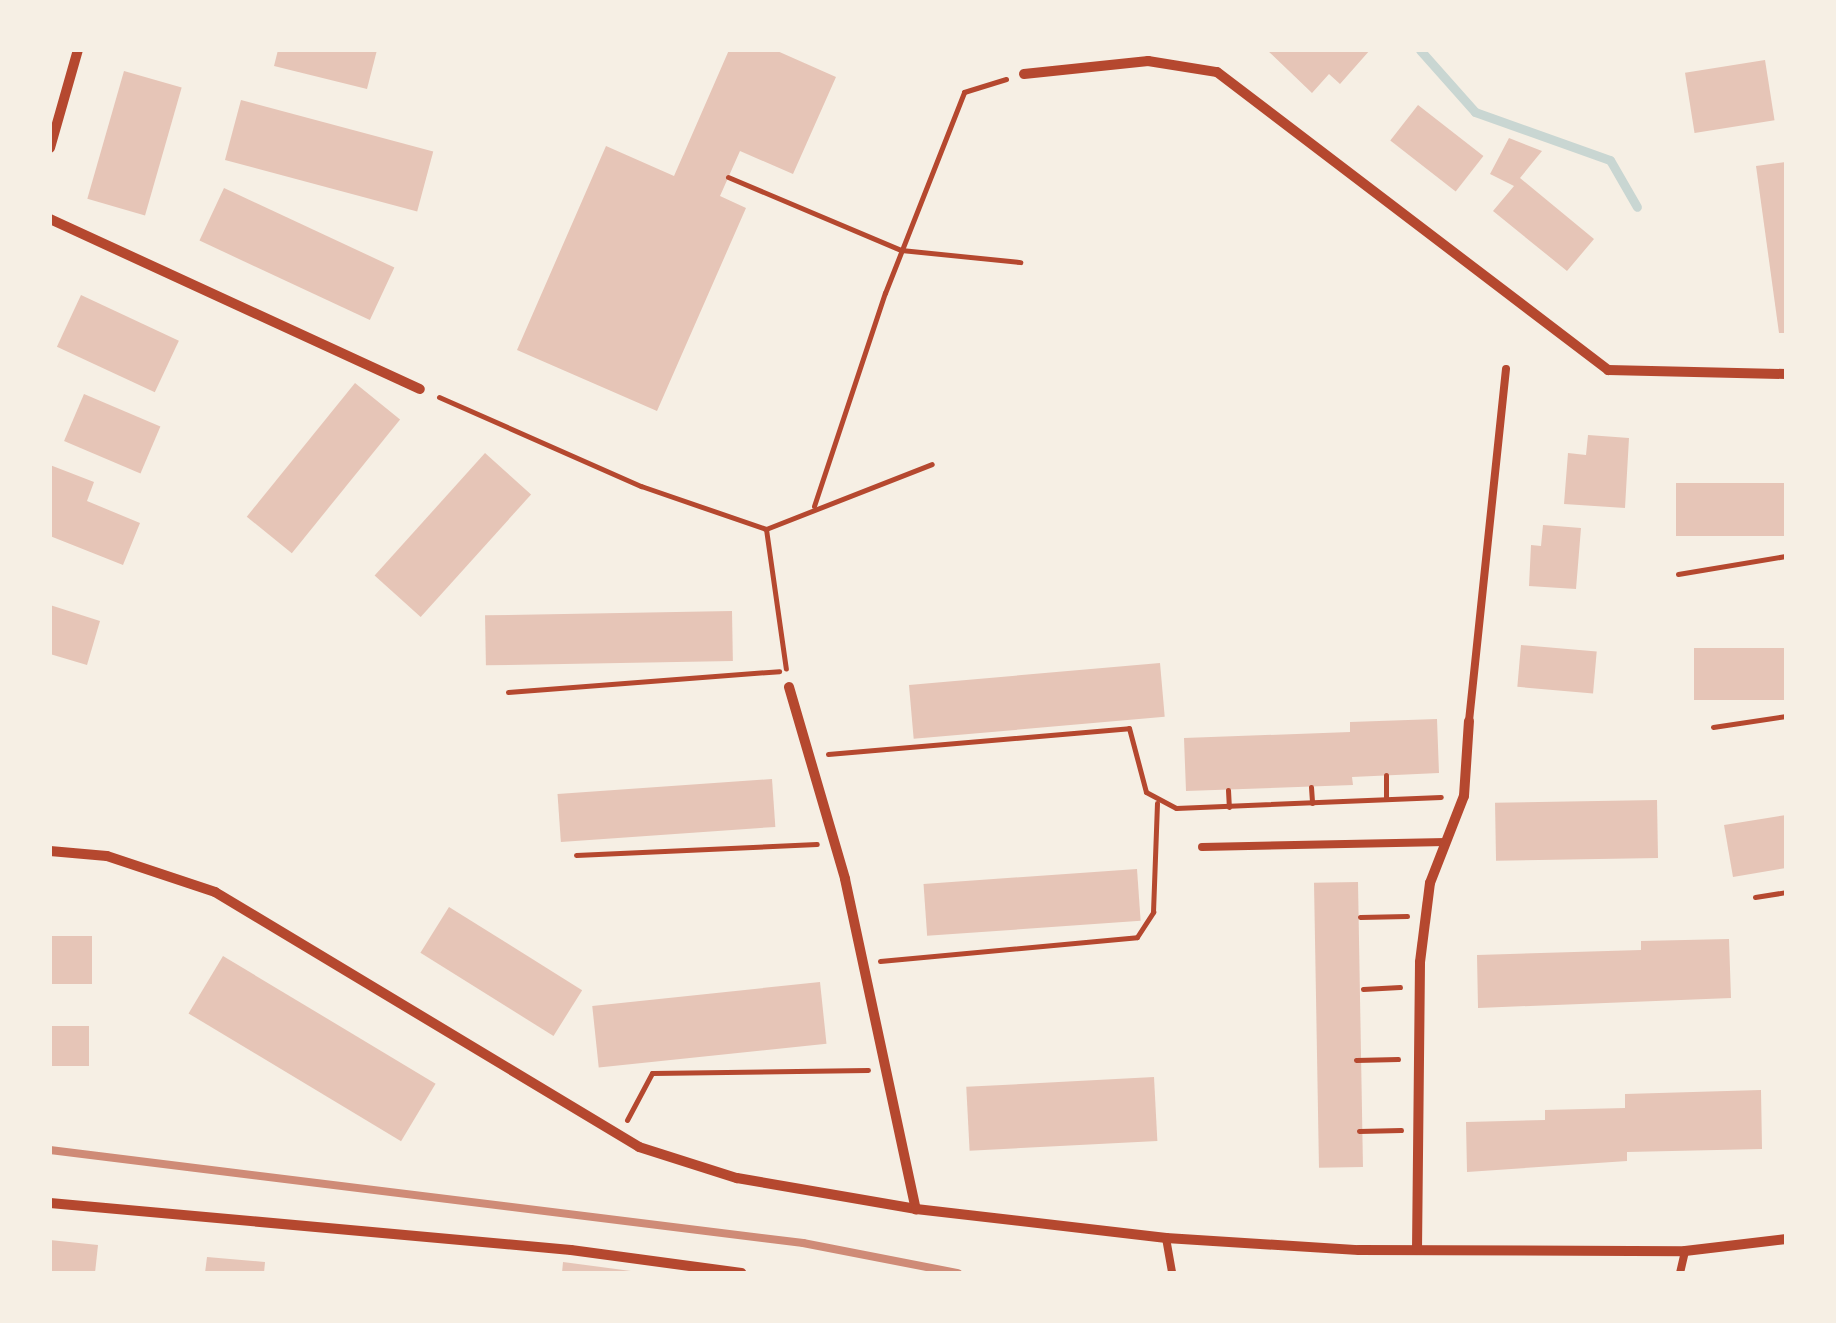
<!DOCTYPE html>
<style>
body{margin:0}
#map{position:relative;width:1836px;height:1323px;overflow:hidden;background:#f6efe4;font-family:Inter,sans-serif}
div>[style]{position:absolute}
.stream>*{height:9px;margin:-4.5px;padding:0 4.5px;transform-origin:4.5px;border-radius:4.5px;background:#c9d6d2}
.building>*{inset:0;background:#e6c5b7;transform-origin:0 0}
.path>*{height:5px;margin:-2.5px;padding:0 2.5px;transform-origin:2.5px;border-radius:2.5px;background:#b5482f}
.service>*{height:8px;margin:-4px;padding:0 4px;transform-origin:4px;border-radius:4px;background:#b5482f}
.minor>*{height:10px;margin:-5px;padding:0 5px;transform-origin:5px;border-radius:5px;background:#b5482f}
.rail>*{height:8px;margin:-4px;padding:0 4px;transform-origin:4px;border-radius:4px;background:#cf8b77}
span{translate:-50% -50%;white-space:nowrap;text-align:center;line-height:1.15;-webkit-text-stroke:8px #f6efe4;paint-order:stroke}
.frame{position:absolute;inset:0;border:52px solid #f6efe4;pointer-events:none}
</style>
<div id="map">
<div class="stream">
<div style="left:1420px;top:50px;width:83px;rotate:48.4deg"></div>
<div style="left:1475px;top:112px;width:143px;rotate:19.6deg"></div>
<div style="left:1610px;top:160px;width:54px;rotate:60.1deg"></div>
</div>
<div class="building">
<div style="clip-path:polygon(278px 50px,377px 50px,367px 89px,274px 66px)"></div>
<div style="clip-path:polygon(729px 50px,775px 50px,836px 77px,793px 174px,740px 151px,720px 196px,746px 208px,657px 411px,517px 350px,606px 146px,674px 176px)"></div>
<div style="clip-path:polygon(1267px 50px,1370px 50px,1340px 84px,1329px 74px,1312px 93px)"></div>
<div style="left:1765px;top:60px;width:61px;height:81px;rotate:81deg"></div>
<div style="left:124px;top:71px;width:60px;height:133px;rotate:16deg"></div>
<div style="left:241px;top:100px;width:199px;height:62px;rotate:15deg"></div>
<div style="left:1418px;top:105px;width:83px;height:45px;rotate:38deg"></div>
<div style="clip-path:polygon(1509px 138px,1542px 151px,1520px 178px,1594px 239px,1567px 271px,1493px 211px,1514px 186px,1490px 174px)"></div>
<div style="clip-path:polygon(1786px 162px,1786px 333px,1779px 333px,1756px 166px)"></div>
<div style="left:224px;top:188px;width:188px;height:58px;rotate:25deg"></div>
<div style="left:81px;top:295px;width:108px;height:57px;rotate:25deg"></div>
<div style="left:355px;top:383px;width:58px;height:172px;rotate:39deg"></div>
<div style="left:84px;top:394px;width:83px;height:51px;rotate:23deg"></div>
<div style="clip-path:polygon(1588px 435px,1629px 438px,1625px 508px,1564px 504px,1568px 453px,1586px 455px)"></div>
<div style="left:485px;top:453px;width:62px;height:165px;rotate:42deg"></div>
<div style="clip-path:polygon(50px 465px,94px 482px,87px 501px,140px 523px,123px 565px,50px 536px)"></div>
<div style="left:1786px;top:483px;width:53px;height:110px;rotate:90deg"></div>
<div style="clip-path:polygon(1543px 525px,1581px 528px,1576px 589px,1529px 586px,1531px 545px,1541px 546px)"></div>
<div style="clip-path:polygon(50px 605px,100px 621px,87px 665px,50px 654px)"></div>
<div style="left:732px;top:611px;width:50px;height:247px;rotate:89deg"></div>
<div style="left:1521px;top:645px;width:76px;height:42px;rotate:5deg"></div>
<div style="left:1786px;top:648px;width:52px;height:92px;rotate:90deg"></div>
<div style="left:1160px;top:663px;width:54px;height:252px;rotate:85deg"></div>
<div style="clip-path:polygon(1437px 719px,1439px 773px,1352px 777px,1353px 785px,1186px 791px,1184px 738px,1350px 732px,1350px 722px)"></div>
<div style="left:772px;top:779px;width:48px;height:215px;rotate:86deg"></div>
<div style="left:1657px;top:800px;width:58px;height:162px;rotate:89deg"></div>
<div style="clip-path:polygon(1786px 815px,1786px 868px,1733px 877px,1724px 825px)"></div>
<div style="left:1137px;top:869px;width:52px;height:214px;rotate:86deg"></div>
<div style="left:1358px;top:882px;width:285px;height:44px;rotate:89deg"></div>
<div style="left:449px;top:907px;width:157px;height:54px;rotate:32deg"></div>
<div style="left:50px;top:936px;width:42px;height:48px"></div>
<div style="clip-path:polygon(1729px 939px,1731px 998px,1478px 1008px,1477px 955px,1641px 950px,1641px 941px)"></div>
<div style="left:223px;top:956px;width:248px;height:67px;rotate:31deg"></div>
<div style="left:820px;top:982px;width:62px;height:229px;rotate:84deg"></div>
<div style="left:50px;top:1026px;width:39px;height:40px"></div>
<div style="left:1154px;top:1077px;width:64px;height:188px;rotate:87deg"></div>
<div style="clip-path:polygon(1761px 1090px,1762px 1149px,1627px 1152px,1627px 1161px,1467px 1172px,1466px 1122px,1545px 1120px,1545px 1110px,1625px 1108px,1625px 1094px)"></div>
<div style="clip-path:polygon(50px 1240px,98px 1245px,95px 1273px,50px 1273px)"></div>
<div style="clip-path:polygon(207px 1257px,265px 1262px,264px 1273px,205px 1273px)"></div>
<div style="clip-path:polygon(563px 1262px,631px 1271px,631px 1273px,562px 1273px)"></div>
</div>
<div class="path">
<div style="left:728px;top:177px;width:188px;rotate:22.9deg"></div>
<div style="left:901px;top:250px;width:120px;rotate:5.8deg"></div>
<div style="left:439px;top:397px;width:221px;rotate:23.8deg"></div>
<div style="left:641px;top:486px;width:132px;rotate:19deg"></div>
<div style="left:766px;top:529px;width:178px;rotate:-21.4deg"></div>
<div style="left:814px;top:506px;width:225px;rotate:-71.6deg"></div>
<div style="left:885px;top:293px;width:216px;rotate:-68.5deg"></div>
<div style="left:964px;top:92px;width:44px;rotate:-17.2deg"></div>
<div style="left:766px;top:529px;width:141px;rotate:81.9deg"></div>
<div style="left:1678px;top:574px;width:109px;rotate:-9.5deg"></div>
<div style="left:508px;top:692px;width:272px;rotate:-4.4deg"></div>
<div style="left:1713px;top:727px;width:74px;rotate:-8.6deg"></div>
<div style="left:828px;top:754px;width:302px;rotate:-4.9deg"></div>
<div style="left:1129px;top:728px;width:66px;rotate:75.1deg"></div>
<div style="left:1146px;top:792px;width:34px;rotate:28deg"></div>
<div style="left:1176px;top:808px;width:265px;rotate:-2.4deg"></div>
<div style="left:1386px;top:775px;width:24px;rotate:90deg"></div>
<div style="left:1311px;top:787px;width:16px;rotate:86deg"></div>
<div style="left:1228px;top:790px;width:17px;rotate:87deg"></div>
<div style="left:576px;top:855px;width:241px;rotate:-2.6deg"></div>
<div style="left:1755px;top:897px;width:31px;rotate:-9deg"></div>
<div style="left:1360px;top:917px;width:47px;rotate:-1.2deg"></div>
<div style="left:880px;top:961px;width:258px;rotate:-5.3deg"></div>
<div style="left:1137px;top:937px;width:30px;rotate:-57deg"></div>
<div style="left:1153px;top:912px;width:109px;rotate:-87.9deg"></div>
<div style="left:1363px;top:989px;width:37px;rotate:-3deg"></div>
<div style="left:1356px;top:1060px;width:42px;rotate:-1.4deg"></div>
<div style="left:627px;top:1120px;width:53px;rotate:-62deg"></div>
<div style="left:652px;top:1073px;width:216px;rotate:-0.8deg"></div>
<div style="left:1359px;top:1131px;width:42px;rotate:-1.4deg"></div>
</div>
<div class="service">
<div style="left:1469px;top:721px;width:354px;rotate:-84deg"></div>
<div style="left:1202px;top:847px;width:244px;rotate:-1.2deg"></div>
<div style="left:1166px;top:1238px;width:36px;rotate:80deg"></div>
<div style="left:1680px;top:1273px;width:23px;rotate:-77deg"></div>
</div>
<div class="minor">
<div style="left:1024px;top:74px;width:125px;rotate:-6deg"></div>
<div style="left:1148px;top:61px;width:70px;rotate:9.1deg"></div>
<div style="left:1217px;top:72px;width:492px;rotate:37.3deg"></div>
<div style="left:1608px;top:370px;width:178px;rotate:1.3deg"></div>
<div style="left:50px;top:148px;width:102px;rotate:-74.1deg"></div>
<div style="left:50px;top:219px;width:407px;rotate:24.7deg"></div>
<div style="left:789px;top:687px;width:200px;rotate:73.7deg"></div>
<div style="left:845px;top:879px;width:338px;rotate:77.9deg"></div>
<div style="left:50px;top:851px;width:57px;rotate:5deg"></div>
<div style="left:107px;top:856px;width:114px;rotate:18.4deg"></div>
<div style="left:215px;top:892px;width:495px;rotate:31deg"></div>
<div style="left:639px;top:1147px;width:103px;rotate:17.6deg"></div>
<div style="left:737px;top:1178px;width:182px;rotate:9.8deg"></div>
<div style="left:916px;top:1209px;width:252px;rotate:6.6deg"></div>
<div style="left:1166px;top:1238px;width:193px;rotate:3.6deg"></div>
<div style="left:1359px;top:1250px;width:326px;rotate:0.2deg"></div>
<div style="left:1685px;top:1251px;width:102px;rotate:-6.8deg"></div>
<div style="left:50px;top:1203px;width:523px;rotate:5.15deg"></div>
<div style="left:571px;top:1250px;width:172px;rotate:7.7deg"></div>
<div style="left:1417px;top:1250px;width:288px;rotate:-89.4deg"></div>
<div style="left:1420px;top:962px;width:80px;rotate:-82.8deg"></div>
<div style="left:1430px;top:883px;width:93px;rotate:-68.7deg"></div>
<div style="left:1464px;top:796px;width:75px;rotate:-86.2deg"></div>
</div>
<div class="rail">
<div style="left:50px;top:1150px;width:759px;rotate:7.04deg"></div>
<div style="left:803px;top:1243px;width:158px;rotate:11deg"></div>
</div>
<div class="frame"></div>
</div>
